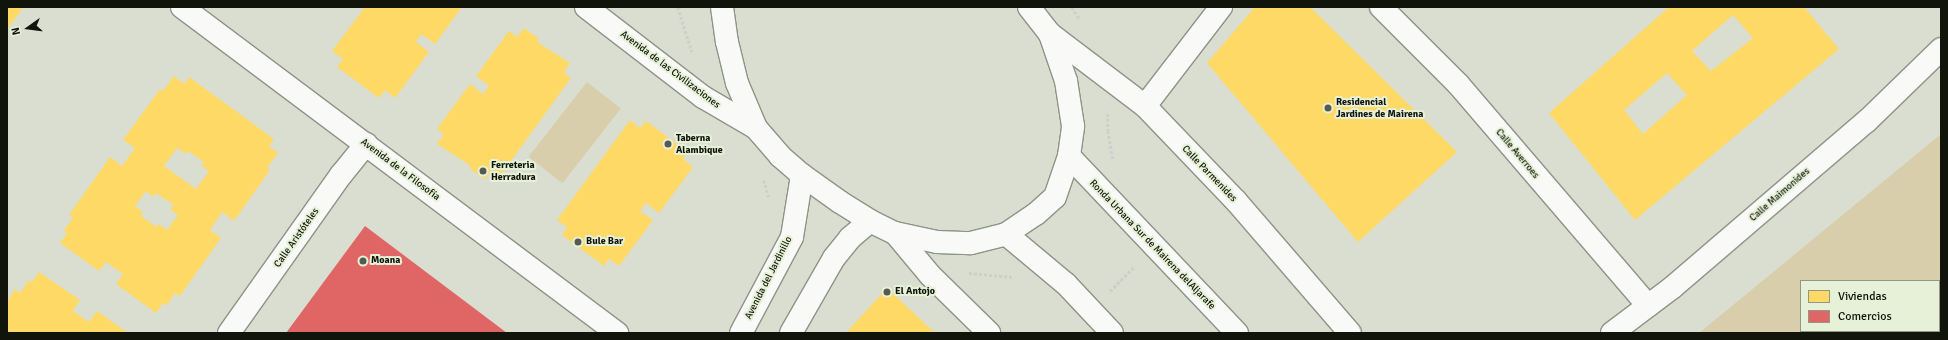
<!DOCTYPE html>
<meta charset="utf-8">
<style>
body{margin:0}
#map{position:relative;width:1948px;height:340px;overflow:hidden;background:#d9ded0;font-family:Signika,sans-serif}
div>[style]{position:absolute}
.green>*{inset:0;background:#d9ceac;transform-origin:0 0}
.homes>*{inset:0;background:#ffd966}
.shops>*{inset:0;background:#e06666}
.path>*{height:2.5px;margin-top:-1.25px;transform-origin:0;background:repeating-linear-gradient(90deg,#cdcfcb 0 3px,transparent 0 5px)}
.roads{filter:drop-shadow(1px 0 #8e9387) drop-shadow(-1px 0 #8e9387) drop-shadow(0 1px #8e9387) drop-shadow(0 -1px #8e9387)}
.street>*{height:22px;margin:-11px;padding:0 11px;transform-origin:11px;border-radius:11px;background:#f9faf8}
.secondary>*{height:22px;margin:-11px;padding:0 11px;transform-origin:11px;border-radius:11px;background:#f9faf8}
.dots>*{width:11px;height:11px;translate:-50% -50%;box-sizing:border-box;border:2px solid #e7f1d7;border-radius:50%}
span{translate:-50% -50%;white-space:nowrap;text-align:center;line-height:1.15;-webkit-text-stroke:4px #e7f1d7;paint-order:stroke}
.street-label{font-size:10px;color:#10140b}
.poi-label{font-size:10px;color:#10140b;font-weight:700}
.left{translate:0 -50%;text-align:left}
.frame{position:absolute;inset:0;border:8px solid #10140b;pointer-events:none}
.legend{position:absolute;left:1800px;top:280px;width:140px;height:52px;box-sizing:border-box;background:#e7f1d7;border:1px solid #919985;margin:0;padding:5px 7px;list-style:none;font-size:12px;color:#10140b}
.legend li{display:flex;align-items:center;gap:8px;height:20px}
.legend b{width:20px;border:1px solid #919985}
.north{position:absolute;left:8px;top:8px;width:40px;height:40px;-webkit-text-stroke:3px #e7f1d7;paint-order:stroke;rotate:256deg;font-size:11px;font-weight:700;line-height:16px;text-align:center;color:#10140b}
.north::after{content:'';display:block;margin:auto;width:14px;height:18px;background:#10140b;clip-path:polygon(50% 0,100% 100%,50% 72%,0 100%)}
</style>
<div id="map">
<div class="green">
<div style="left:587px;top:82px;width:43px;height:95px;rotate:38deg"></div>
<div style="clip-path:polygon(evenodd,1941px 134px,1941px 333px,1699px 333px,1941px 134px,1801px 281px,1939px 281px,1939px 331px,1801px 331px,1801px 281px)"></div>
</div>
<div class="homes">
<div style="clip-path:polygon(7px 7px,24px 7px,7px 29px)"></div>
<div style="clip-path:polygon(365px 7px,462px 7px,435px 44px,421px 34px,416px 42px,429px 52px,395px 98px,385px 90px,379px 98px,337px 67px,343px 59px,332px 51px)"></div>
<div style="clip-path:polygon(1255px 7px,1310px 7px,1457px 152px,1358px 242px,1207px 63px)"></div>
<div style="clip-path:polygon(evenodd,1669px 7px,1804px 7px,1839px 49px,1635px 220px,1549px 113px,1669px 7px,1733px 15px,1753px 38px,1711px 71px,1692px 51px,1733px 15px,1669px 7px,1667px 73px,1687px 95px,1643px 134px,1624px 110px,1667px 73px)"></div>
<div style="clip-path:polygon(524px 28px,539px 39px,537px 42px,570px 63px,564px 73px,571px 78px,500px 176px,492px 169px,485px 179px,469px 168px,471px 166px,437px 144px,444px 134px,437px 129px,470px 84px,483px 94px,489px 86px,476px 76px,509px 31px,517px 37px)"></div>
<div style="clip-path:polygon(evenodd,174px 76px,184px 84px,189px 77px,274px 139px,269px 146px,278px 153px,267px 168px,270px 170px,234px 221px,222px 212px,210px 230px,221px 238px,180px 296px,175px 293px,167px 305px,163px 303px,156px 313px,116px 284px,123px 274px,106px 262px,99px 271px,60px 243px,67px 233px,64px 230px,73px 218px,69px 215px,110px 157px,122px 166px,135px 148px,123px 140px,160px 89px,163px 91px,174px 76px,177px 148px,186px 154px,188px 151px,204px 162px,201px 165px,209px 171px,196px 189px,164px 166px,177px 148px,174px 76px,146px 191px,153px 197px,156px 193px,174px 205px,170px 209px,178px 215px,167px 230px,159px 224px,156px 227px,141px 216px,143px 212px,135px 206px,146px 191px)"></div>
<div style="clip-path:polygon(630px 120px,640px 128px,646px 121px,688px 152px,683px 159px,693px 167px,659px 213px,646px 203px,640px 211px,653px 220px,619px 266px,609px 259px,604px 266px,562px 235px,567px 227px,557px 220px)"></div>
<div style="clip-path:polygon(39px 272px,80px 300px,73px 311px,89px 322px,97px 311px,128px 333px,7px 333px,7px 302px,15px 289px,20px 293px,29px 280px,32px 282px)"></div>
<div style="clip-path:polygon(887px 288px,935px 333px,846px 333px)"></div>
</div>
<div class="shops">
<div style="clip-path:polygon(365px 226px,507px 333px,286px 333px)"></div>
</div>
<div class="path">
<div style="left:678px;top:7px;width:47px;rotate:72.7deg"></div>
<div style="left:1072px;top:7px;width:15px;rotate:58deg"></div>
<div style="left:1108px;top:114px;width:17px;rotate:90deg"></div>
<div style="left:1108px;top:131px;width:29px;rotate:80deg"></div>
<div style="left:764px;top:180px;width:18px;rotate:74deg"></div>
<div style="left:969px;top:273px;width:43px;rotate:5.3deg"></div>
<div style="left:1110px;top:291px;width:35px;rotate:-45deg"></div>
</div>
<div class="roads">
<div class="street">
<div style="left:182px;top:7px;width:544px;rotate:36.85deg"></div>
<div style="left:586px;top:7px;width:148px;rotate:37.6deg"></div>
<div style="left:703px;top:97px;width:61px;rotate:30.3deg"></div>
<div style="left:1381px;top:7px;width:109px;rotate:45deg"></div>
<div style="left:1458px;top:84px;width:292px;rotate:49.4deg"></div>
<div style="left:1050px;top:34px;width:119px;rotate:37.2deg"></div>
<div style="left:1145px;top:106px;width:132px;rotate:46.2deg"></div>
<div style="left:1236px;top:201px;width:174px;rotate:49.2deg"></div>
<div style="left:1145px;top:106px;width:125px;rotate:-52.5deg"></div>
<div style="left:895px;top:233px;width:55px;rotate:50.2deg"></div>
<div style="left:930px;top:275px;width:83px;rotate:44.5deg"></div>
<div style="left:229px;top:333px;width:194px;rotate:-54.7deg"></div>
<div style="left:341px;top:175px;width:40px;rotate:-51deg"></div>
<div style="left:1612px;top:333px;width:76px;rotate:-37deg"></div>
<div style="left:1673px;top:287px;width:255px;rotate:-40.6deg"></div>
<div style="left:1867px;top:121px;width:103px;rotate:-44.2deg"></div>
</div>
<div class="secondary">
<div style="left:722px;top:7px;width:35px;rotate:82deg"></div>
<div style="left:727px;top:42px;width:42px;rotate:76.3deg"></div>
<div style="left:737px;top:83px;width:49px;rotate:67.1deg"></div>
<div style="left:756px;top:128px;width:37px;rotate:49deg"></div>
<div style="left:780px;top:156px;width:29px;rotate:41deg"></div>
<div style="left:802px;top:175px;width:47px;rotate:35.4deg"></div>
<div style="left:840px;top:202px;width:36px;rotate:32deg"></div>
<div style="left:870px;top:221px;width:28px;rotate:26deg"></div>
<div style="left:895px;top:233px;width:43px;rotate:12.1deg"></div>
<div style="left:937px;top:242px;width:34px;rotate:2deg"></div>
<div style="left:971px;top:243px;width:36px;rotate:-14deg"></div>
<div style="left:1006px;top:234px;width:36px;rotate:-34deg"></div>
<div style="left:1036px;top:214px;width:25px;rotate:-42deg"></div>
<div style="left:1055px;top:197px;width:43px;rotate:-71.1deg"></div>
<div style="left:1069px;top:156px;width:30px;rotate:-82deg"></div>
<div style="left:1073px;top:126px;width:46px;rotate:-98.8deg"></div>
<div style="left:1066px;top:81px;width:50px;rotate:-108.8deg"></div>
<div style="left:1050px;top:34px;width:34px;rotate:-128deg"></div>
<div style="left:1069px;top:156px;width:244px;rotate:46.5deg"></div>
<div style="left:1006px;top:234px;width:78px;rotate:39.8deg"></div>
<div style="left:1066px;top:284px;width:67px;rotate:46.8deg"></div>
<div style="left:741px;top:333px;width:109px;rotate:-62deg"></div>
<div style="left:792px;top:237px;width:63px;rotate:-80.8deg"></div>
<div style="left:791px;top:333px;width:86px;rotate:-60.2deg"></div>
<div style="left:834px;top:258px;width:26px;rotate:-51deg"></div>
<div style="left:850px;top:238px;width:26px;rotate:-40deg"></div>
</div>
</div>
<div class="dots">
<div style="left:1328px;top:108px;background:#565b50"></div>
<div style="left:668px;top:144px;background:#565b50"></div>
<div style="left:483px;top:171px;background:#565b50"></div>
<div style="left:578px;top:242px;background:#565b50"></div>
<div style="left:363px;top:261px;background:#565b50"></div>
<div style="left:887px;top:292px;background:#565b50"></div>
</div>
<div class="street-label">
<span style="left:670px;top:70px;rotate:37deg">Avenida de las Civilizaciones</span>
<span style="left:1517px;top:154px;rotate:50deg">Calle Averroes</span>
<span style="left:400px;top:170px;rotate:37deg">Avenida de la Filosofía</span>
<span style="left:1209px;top:174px;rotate:46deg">Calle Parmenides</span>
<span style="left:1780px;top:195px;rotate:-41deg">Calle Maimonides</span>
<span style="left:297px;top:238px;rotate:-55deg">Calle Aristóteles</span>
<span style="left:1152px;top:245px;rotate:46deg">Ronda Urbana Sur de Mairena delAljarafe</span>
<span style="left:769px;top:278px;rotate:-63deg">Avenida del Jardinillo</span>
</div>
<div class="poi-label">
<span class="left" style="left:1336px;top:108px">Residencial<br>Jardines de Mairena</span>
<span class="left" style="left:676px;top:144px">Taberna<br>Alambique</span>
<span class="left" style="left:491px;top:171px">Ferreteria<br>Herradura</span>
<span class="left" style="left:586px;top:242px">Bule Bar</span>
<span class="left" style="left:371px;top:261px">Moana</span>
<span class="left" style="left:895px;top:292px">El Antojo</span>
</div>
<div class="frame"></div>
<ul class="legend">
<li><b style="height:11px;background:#ffd966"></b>Viviendas</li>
<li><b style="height:11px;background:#e06666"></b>Comercios</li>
</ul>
<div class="north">N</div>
</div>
